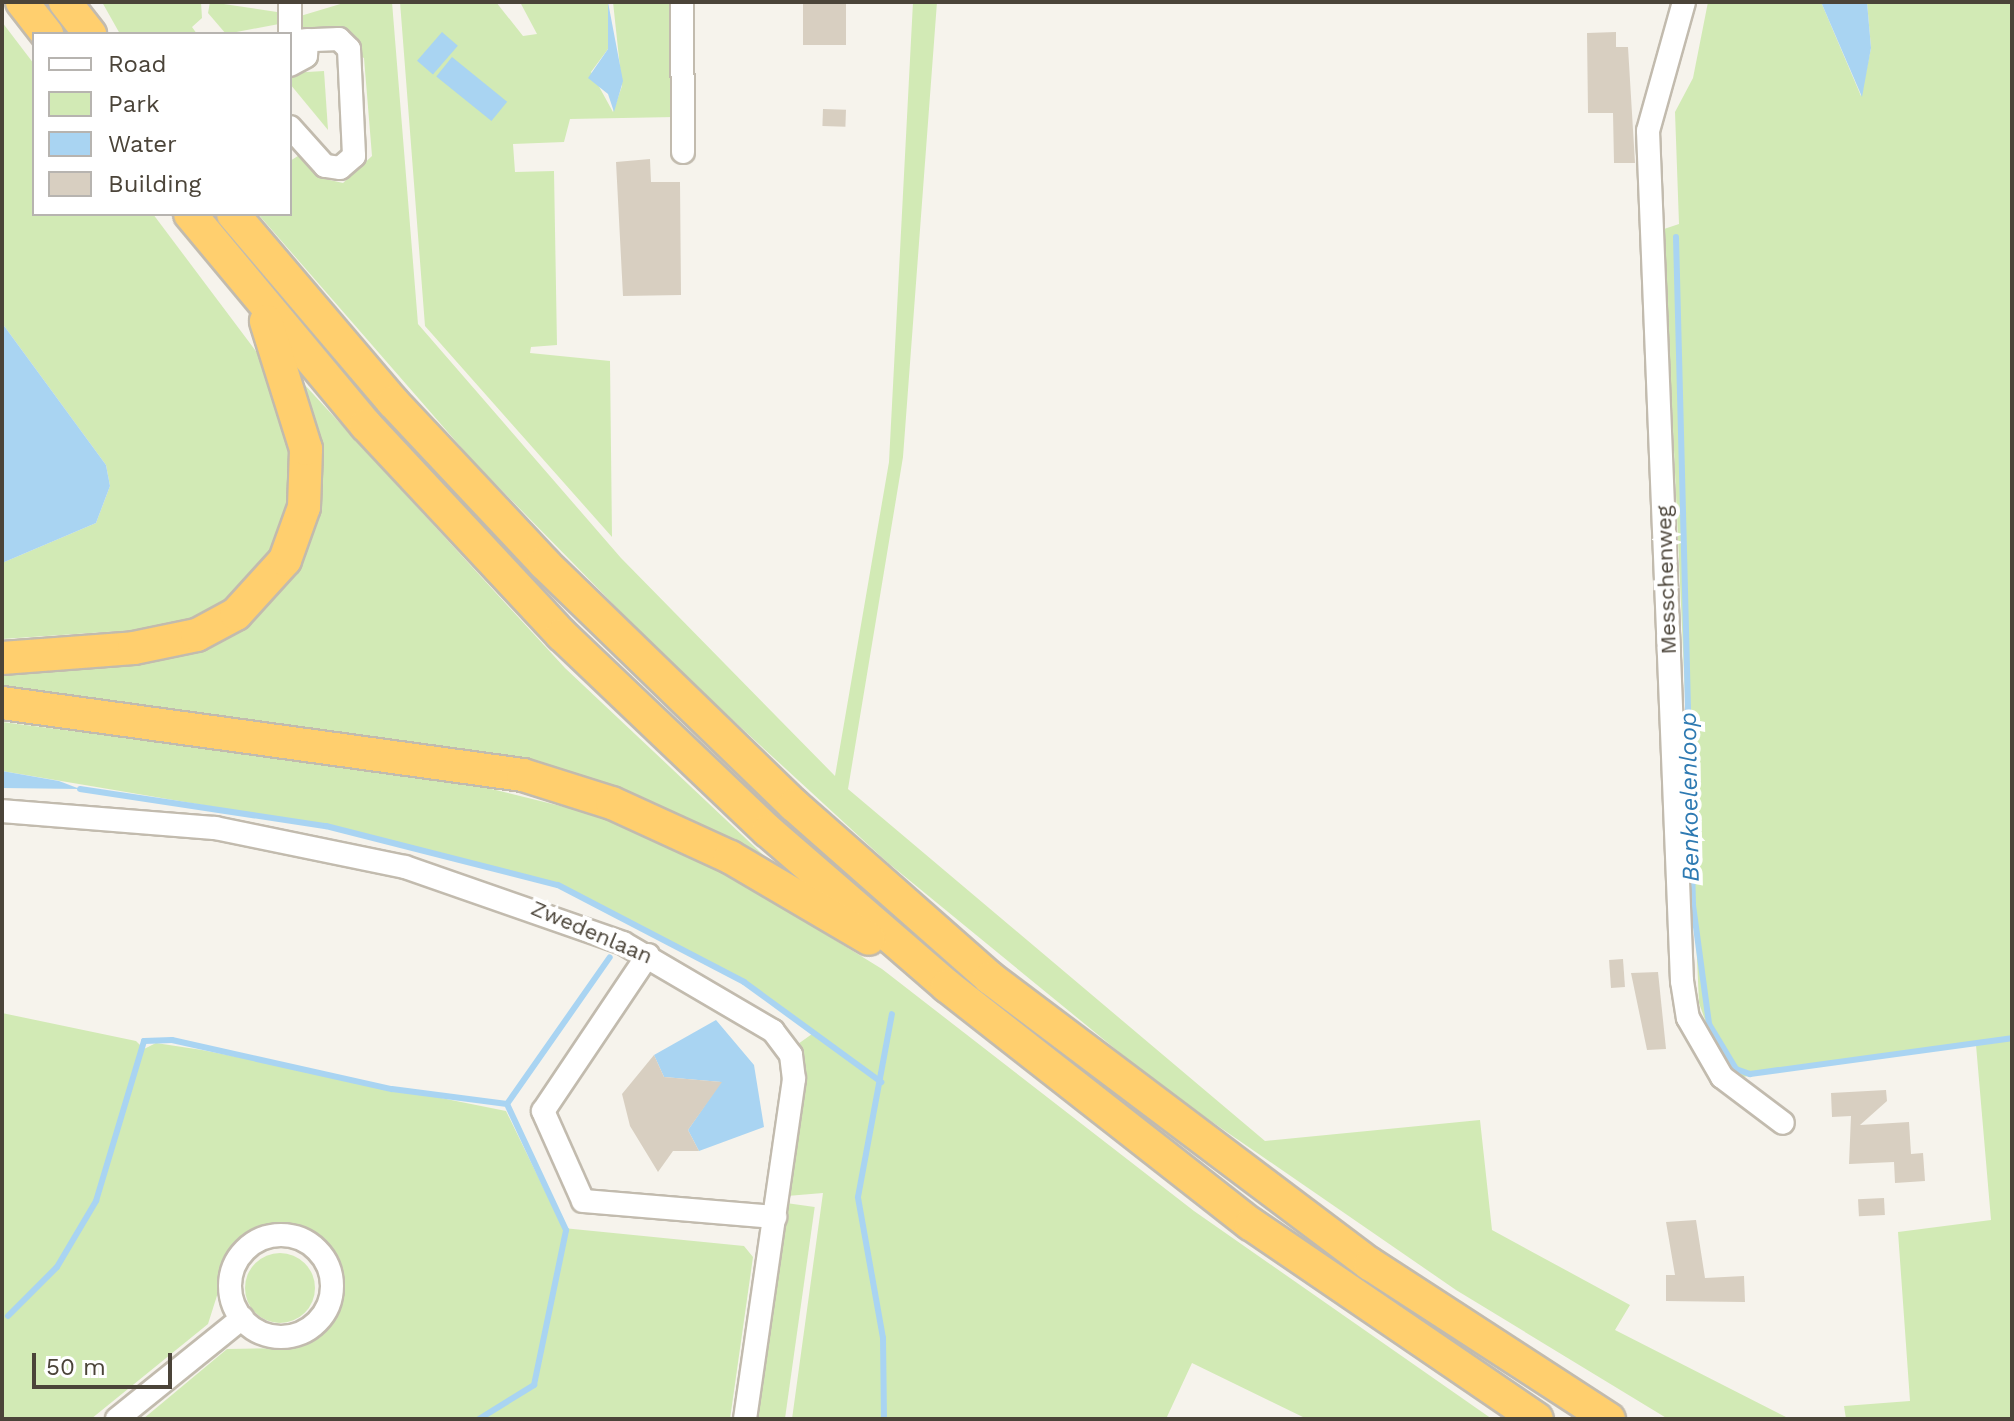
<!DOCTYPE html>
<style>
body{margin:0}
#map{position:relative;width:2014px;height:1421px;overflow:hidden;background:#f6f3ec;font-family:"Work Sans",sans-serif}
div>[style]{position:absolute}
.green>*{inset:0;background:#d2eab5;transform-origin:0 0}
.round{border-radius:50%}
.water>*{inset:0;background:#a9d4f2;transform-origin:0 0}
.stream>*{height:6px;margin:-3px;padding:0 3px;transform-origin:3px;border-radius:3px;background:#a9d4f2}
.building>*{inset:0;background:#d8cfc1;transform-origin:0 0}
.roads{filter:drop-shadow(2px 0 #c2bbae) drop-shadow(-2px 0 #c2bbae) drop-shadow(0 2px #c2bbae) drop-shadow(0 -2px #c2bbae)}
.minor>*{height:22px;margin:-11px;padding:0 11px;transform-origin:11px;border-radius:11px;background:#fff}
.minor>.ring{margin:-11px;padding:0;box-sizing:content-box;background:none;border:22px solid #fff;border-radius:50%}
.highway>*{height:32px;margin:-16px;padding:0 16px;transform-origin:16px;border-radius:16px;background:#ffcf6e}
span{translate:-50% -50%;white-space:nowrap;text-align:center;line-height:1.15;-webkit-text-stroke:8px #fff;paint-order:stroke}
.street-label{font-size:22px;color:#4b4439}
.water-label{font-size:24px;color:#2e7ab2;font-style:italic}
.frame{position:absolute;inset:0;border:4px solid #4b4439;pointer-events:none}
.legend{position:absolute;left:32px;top:32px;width:260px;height:184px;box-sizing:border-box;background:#fff;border:2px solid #b7b4b0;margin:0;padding:10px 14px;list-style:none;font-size:24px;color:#4b4439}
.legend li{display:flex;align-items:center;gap:16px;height:40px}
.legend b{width:40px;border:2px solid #b7b4b0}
.scale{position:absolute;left:32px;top:1353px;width:140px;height:36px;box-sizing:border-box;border:4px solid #4b4439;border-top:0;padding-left:10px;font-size:24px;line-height:28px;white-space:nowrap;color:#4b4439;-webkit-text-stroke:6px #fff;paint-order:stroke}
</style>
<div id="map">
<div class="green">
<div style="clip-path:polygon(102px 2px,201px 2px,202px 18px,192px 27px,197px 34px,120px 34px)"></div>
<div style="clip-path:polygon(210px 2px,277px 12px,279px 24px,226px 34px,208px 13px)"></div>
<div style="clip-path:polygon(347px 2px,392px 2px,418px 324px,621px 558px,835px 776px,889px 462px,913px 2px,937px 2px,903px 457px,848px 789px,1265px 1141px,1480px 1120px,1492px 1230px,1630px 1305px,1615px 1330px,1790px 1419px,1668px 1419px,1456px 1290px,1163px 1088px,887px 862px,673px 665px,473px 461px,258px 214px,290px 214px,290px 161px,301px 154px,321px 178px,343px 183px,372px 156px,364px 58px,302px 29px,297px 17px)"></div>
<div style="clip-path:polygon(400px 2px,496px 2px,523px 36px,537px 34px,520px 2px,608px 2px,608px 49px,591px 72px,613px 112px,622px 86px,613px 2px,675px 2px,675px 117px,570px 119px,564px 142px,513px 144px,515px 172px,554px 171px,557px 345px,531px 347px,530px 353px,610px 361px,612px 537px,425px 326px)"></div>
<div style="clip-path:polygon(1708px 2px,1821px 2px,1861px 96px,1871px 48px,1867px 2px,2012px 2px,2012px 1419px,1846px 1419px,1844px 1406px,1910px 1401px,1898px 1232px,1991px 1220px,1976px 1045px,1742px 1077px,1715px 1048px,1699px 1003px,1664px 229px,1679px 224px,1675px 112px,1693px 78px)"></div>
<div style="clip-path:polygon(2px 22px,34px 64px,34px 214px,153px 214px,264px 362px,293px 451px,293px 494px,277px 544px,252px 581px,200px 617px,165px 628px,2px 639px,2px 563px,96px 523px,110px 486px,106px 465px,2px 323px)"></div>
<div style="clip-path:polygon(324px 71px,328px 130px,290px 84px,290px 73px)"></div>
<div style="clip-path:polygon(292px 371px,565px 668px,794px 884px,683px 822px,308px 729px,2px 691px,2px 669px,157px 652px,292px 565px)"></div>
<div style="clip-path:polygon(2px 722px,451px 779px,629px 823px,710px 863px,882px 969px,1194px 1211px,1492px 1419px,1307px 1419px,1192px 1363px,1166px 1419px,792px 1419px,823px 1193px,787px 1196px,805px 1072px,798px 1044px,812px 1034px,722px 968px,558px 885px,326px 826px,2px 771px)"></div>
<div style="clip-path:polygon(2px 1013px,136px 1041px,144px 1049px,156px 1043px,202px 1050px,506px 1111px,563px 1228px,744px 1246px,753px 1257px,730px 1419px,143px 1419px,227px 1349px,296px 1348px,328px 1328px,342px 1302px,338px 1263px,305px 1227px,277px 1223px,234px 1242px,208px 1324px,91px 1419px,2px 1419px)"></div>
<div style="left:786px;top:1203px;width:29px;height:219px;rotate:8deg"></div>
<div class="round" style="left:245px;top:1253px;width:70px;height:70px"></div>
</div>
<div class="water">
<div style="clip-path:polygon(608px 2px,623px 81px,614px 112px,608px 94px,588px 78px,608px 49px)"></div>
<div style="clip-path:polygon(1821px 2px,1867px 2px,1871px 48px,1862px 97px)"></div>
<div style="left:442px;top:32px;width:21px;height:38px;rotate:41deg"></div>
<div style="left:452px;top:57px;width:71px;height:25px;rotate:39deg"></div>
<div style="clip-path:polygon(2px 323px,106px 465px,110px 486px,96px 523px,2px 563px)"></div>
<div style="clip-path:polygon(2px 771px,59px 781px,80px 789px,2px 788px)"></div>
<div style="clip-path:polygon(716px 1020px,754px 1065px,764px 1127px,699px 1151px,688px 1130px,721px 1082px,664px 1077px,654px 1055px)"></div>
</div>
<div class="stream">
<div style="left:1676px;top:237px;width:668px;rotate:88.54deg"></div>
<div style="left:1693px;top:905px;width:120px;rotate:82.3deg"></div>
<div style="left:1709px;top:1024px;width:52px;rotate:59deg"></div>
<div style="left:1736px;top:1069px;width:15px;rotate:20deg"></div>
<div style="left:1750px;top:1074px;width:264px;rotate:-7.8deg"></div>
<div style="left:80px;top:789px;width:249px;rotate:8.6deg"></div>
<div style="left:326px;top:826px;width:239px;rotate:14.3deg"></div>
<div style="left:558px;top:885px;width:210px;rotate:27.5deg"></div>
<div style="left:744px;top:982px;width:170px;rotate:36.1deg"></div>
<div style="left:8px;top:1316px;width:69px;rotate:-45deg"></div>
<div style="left:57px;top:1267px;width:77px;rotate:-59.4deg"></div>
<div style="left:96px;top:1201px;width:167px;rotate:-73.3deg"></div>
<div style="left:144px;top:1041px;width:28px;rotate:-2deg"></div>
<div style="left:172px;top:1040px;width:225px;rotate:12.6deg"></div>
<div style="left:392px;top:1089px;width:116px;rotate:7.4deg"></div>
<div style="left:479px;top:1419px;width:65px;rotate:-31.7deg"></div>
<div style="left:534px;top:1385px;width:158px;rotate:-78.3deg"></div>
<div style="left:566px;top:1230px;width:139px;rotate:-115.1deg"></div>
<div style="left:507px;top:1104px;width:179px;rotate:-55deg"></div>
<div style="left:884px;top:1419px;width:81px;rotate:-90.7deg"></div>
<div style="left:883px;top:1338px;width:143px;rotate:-100.1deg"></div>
<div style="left:858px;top:1197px;width:186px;rotate:-79.5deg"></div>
</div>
<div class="building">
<div style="left:803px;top:2px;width:43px;height:43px"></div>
<div style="clip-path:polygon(1616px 32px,1616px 47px,1628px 47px,1635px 163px,1614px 163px,1613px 113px,1588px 113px,1587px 33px)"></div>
<div style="left:823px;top:109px;width:23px;height:17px;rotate:2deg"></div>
<div style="clip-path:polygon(650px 159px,651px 182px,680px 182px,681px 295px,623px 296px,616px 162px)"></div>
<div style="left:1623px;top:959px;width:28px;height:14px;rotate:86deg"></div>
<div style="clip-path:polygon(1658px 972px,1666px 1049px,1647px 1050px,1631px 973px)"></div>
<div style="clip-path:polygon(654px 1055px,664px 1077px,722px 1082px,688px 1130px,699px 1151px,673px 1151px,658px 1172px,630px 1126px,622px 1094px)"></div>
<div style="clip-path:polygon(1886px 1090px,1887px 1101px,1860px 1125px,1909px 1122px,1911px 1154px,1923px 1153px,1925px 1181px,1895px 1183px,1894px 1162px,1849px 1164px,1851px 1116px,1832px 1117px,1831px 1093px)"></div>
<div style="left:1884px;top:1198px;width:17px;height:26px;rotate:87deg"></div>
<div style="clip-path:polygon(1696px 1220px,1705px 1278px,1744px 1276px,1745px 1302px,1666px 1301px,1666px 1275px,1675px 1275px,1666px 1222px)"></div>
</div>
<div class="roads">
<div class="minor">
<div style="left:682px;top:2px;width:150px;rotate:89.6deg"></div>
<div style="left:1684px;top:2px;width:134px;rotate:105.6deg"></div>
<div style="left:1648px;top:131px;width:851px;rotate:87.71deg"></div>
<div style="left:1682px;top:981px;width:37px;rotate:81deg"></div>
<div style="left:1688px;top:1018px;width:68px;rotate:60deg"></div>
<div style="left:1722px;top:1077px;width:76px;rotate:37deg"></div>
<div style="left:290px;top:41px;width:49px;rotate:-2.3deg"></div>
<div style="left:339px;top:39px;width:14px;rotate:45deg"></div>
<div style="left:349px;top:49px;width:107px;rotate:87.3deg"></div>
<div style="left:354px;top:156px;width:18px;rotate:139deg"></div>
<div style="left:340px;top:168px;width:15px;rotate:-172deg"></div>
<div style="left:325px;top:166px;width:52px;rotate:-131.9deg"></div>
<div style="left:290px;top:41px;width:39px;rotate:-90deg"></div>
<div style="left:290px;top:65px;width:18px;rotate:-29deg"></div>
<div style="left:306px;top:56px;width:16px;rotate:-86deg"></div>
<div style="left:2px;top:811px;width:214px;rotate:4.6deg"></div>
<div style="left:215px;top:828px;width:194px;rotate:11.6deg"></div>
<div style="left:405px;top:867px;width:231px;rotate:19.2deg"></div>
<div style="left:623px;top:943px;width:174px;rotate:30.4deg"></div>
<div style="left:773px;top:1031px;width:30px;rotate:53deg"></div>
<div style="left:791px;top:1055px;width:24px;rotate:83deg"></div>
<div style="left:794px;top:1079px;width:344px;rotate:98.2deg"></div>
<div style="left:648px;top:955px;width:188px;rotate:123.9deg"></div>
<div style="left:543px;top:1111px;width:98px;rotate:66deg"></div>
<div style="left:583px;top:1201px;width:193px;rotate:4.8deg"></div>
<div class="ring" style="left:230px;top:1235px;width:80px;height:80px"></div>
<div style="left:117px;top:1419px;width:161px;rotate:-38.9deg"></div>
</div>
<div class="highway">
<div style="left:22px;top:2px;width:41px;rotate:52deg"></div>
<div style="left:65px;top:2px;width:41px;rotate:52deg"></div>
<div style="left:190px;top:214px;width:275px;rotate:50.2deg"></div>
<div style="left:366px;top:425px;width:287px;rotate:47deg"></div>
<div style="left:562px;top:635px;width:284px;rotate:43.6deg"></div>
<div style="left:768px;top:831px;width:237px;rotate:40.9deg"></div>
<div style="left:947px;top:986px;width:386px;rotate:38.1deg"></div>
<div style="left:1251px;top:1224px;width:346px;rotate:34.3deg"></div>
<div style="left:233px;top:214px;width:247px;rotate:49.6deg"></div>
<div style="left:393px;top:402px;width:221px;rotate:46.8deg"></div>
<div style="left:544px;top:563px;width:348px;rotate:44.1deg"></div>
<div style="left:794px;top:805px;width:261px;rotate:41.4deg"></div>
<div style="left:990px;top:978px;width:476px;rotate:37deg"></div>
<div style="left:1370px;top:1264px;width:285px;rotate:33deg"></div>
<div style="left:2px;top:658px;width:132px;rotate:-4.3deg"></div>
<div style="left:134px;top:648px;width:64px;rotate:-11.7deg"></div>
<div style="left:197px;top:635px;width:44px;rotate:-28.3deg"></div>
<div style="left:236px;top:614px;width:73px;rotate:-47.8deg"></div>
<div style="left:285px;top:560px;width:56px;rotate:-70.3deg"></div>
<div style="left:304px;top:507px;width:58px;rotate:-88deg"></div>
<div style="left:306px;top:449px;width:134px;rotate:-107.4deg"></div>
<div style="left:2px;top:703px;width:526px;rotate:7.87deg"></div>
<div style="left:523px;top:775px;width:93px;rotate:17.5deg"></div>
<div style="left:612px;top:803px;width:130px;rotate:24.6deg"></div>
<div style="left:730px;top:857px;width:161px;rotate:30.5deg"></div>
</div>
</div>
<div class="street-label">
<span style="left:1666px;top:580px;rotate:-92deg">Messchenweg</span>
<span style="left:592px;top:932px;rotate:23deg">Zwedenlaan</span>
</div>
<div class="water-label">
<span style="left:1690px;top:797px;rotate:-91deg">Benkoelenloop</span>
</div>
<div class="frame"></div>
<ul class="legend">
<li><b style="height:10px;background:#fff"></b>Road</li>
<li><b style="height:22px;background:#d2eab5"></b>Park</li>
<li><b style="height:22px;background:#a9d4f2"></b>Water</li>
<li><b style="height:22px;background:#d8cfc1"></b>Building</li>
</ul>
<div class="scale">50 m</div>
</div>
